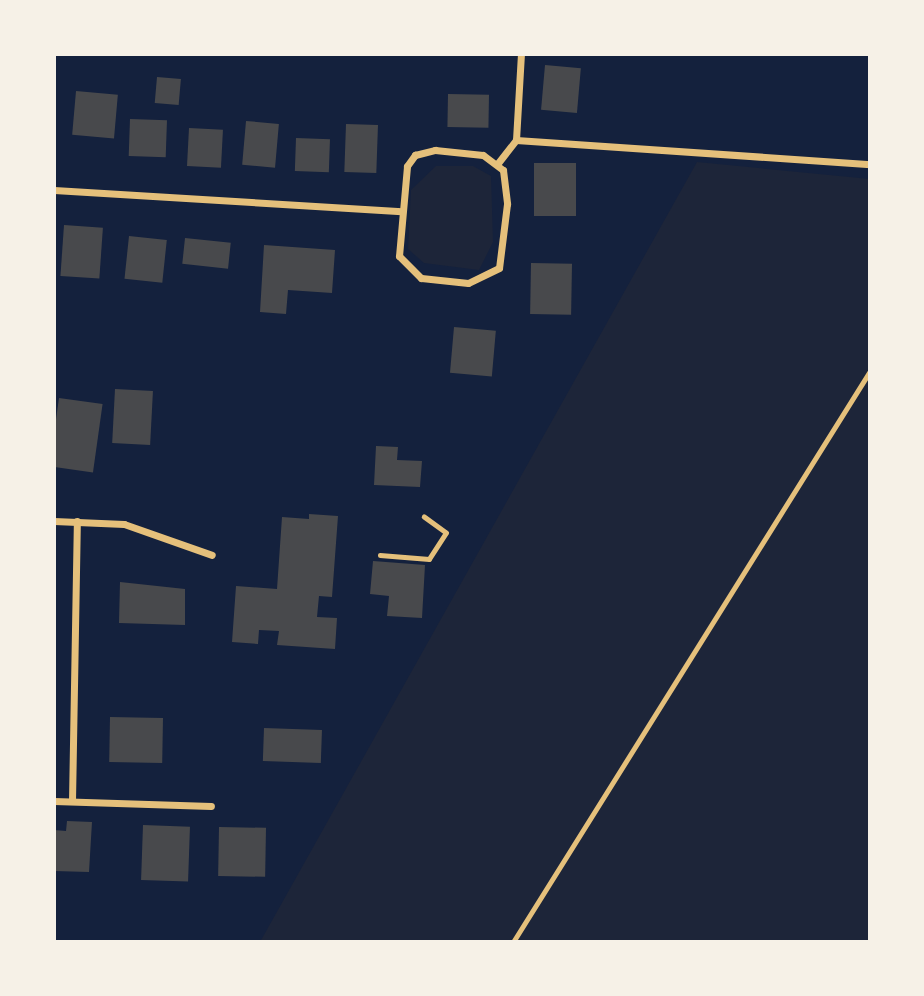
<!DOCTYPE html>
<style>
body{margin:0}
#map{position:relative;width:924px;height:996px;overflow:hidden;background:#14213d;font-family:"Noto Sans",sans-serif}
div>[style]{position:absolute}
.green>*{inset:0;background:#1d2539}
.building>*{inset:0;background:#48494c;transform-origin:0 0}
.path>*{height:4.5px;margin:-2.25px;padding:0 2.25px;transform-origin:2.25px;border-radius:2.25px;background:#e5c07b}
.service>*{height:5px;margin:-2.5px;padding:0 2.5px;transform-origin:2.5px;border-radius:2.5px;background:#e5c07b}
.minor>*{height:7px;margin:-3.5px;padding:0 3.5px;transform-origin:3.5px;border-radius:3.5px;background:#e5c07b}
span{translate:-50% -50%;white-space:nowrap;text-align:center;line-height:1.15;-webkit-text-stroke:7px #f6f1e7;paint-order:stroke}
.frame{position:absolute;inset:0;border:56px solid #f6f1e7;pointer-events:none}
</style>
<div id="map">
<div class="green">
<div style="clip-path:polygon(697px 162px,870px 179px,870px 942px,260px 942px)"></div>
<div style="clip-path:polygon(436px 166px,473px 166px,491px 176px,493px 242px,479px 270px,424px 263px,408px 249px,411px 190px)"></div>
</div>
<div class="building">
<div style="left:545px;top:65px;width:36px;height:45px;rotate:5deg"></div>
<div style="left:157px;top:77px;width:24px;height:26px;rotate:5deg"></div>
<div style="left:76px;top:91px;width:42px;height:44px;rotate:5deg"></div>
<div style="left:448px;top:94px;width:41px;height:33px;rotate:1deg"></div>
<div style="left:130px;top:119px;width:37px;height:37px;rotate:2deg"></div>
<div style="left:246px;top:121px;width:33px;height:44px;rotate:5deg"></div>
<div style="left:346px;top:124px;width:32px;height:48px;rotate:2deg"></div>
<div style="left:189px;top:128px;width:34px;height:38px;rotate:3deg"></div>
<div style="left:296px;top:138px;width:34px;height:33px;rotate:2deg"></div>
<div style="left:576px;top:163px;width:53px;height:42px;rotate:90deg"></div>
<div style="left:64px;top:225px;width:39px;height:51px;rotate:4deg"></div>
<div style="left:129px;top:236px;width:38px;height:43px;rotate:6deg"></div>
<div style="left:185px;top:238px;width:46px;height:26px;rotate:6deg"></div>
<div style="clip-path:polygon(264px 245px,335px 250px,332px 293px,288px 290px,286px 314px,260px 312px)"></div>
<div style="left:531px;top:263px;width:41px;height:51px;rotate:1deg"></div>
<div style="left:454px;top:327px;width:42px;height:46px;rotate:5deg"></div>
<div style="left:115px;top:389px;width:38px;height:54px;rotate:3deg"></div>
<div style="left:59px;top:398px;width:44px;height:69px;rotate:8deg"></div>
<div style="clip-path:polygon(376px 446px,398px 447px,397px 460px,422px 461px,420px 487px,374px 485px)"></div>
<div style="clip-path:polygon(309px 514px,338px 516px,332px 597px,319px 596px,317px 617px,337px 618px,335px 649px,277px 645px,279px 631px,259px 630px,258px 644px,232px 642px,236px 586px,277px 589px,282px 517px,309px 519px)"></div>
<div style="clip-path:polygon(373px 561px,425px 565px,422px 618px,387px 616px,389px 596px,370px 594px)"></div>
<div style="clip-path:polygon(120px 582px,185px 589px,185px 625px,119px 623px)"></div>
<div style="left:110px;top:717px;width:53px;height:45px;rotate:1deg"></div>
<div style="left:264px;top:728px;width:58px;height:33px;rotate:2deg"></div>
<div style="clip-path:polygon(67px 821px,92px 822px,89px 872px,54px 871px,54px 830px,66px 831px)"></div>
<div style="left:143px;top:825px;width:47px;height:55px;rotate:2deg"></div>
<div style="left:219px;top:827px;width:47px;height:49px;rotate:1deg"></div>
</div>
<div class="path">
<div style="left:380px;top:555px;width:49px;rotate:4.7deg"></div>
<div style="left:429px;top:559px;width:31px;rotate:-57deg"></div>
<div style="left:446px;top:533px;width:27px;rotate:-144deg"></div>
</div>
<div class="service">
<div style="left:513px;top:942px;width:673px;rotate:-57.99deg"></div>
</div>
<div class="minor">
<div style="left:516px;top:140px;width:355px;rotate:3.9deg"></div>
<div style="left:435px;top:150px;width:48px;rotate:5.9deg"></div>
<div style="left:483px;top:155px;width:25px;rotate:37deg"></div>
<div style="left:503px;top:170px;width:34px;rotate:83deg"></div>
<div style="left:507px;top:204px;width:64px;rotate:97.1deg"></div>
<div style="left:499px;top:268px;width:34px;rotate:154deg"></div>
<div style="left:468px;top:283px;width:47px;rotate:-173.9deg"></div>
<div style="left:421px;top:278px;width:31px;rotate:-135deg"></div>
<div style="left:399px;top:256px;width:90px;rotate:-84.9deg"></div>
<div style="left:407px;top:166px;width:14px;rotate:-54deg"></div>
<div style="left:415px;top:155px;width:21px;rotate:-14deg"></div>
<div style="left:498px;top:163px;width:29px;rotate:-52deg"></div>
<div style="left:516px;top:140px;width:86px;rotate:-86.7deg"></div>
<div style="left:54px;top:190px;width:348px;rotate:3.5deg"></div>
<div style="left:54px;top:521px;width:70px;rotate:2.5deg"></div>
<div style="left:124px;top:524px;width:93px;rotate:19.4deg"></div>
<div style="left:54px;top:801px;width:157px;rotate:1.8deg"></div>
<div style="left:72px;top:801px;width:280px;rotate:-89deg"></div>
</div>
<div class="frame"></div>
</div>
